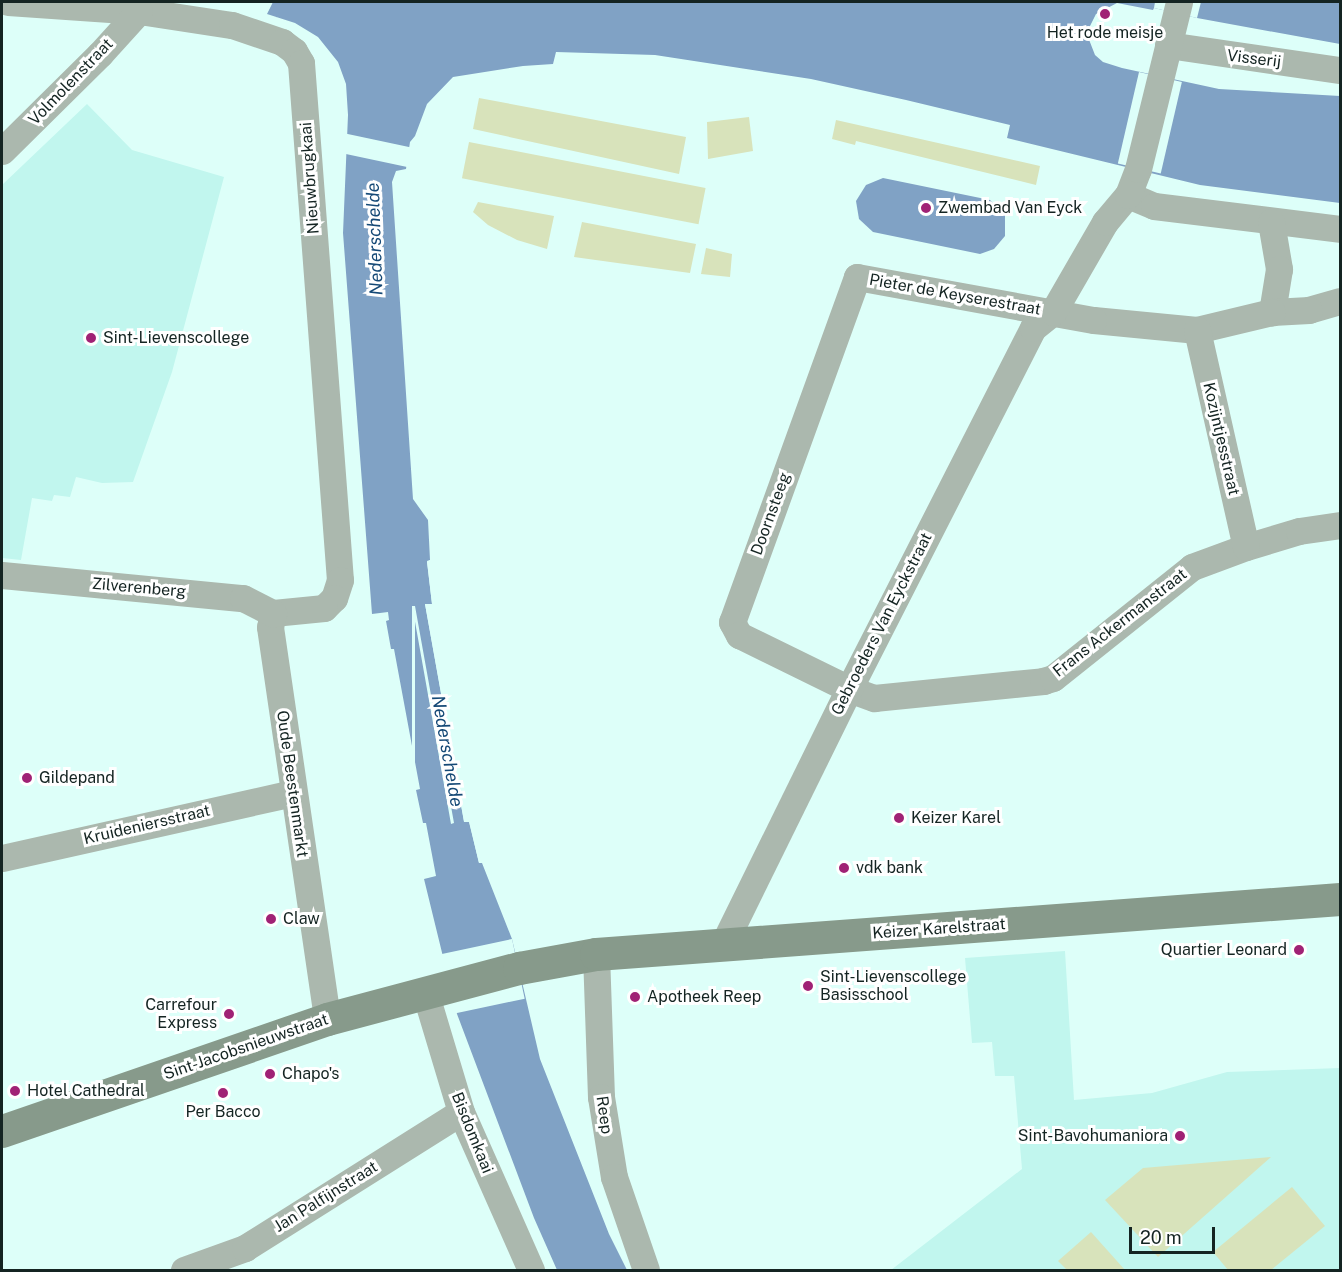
<!DOCTYPE html>
<style>
body{margin:0}
#map{position:relative;width:1342px;height:1272px;overflow:hidden;background:#ddfff9;font-family:"Public Sans",sans-serif}
div>[style]{position:absolute}
.built>*{inset:0;background:#c1f6ee}
.green>*{inset:0;background:#d8e3bb;transform-origin:0 0}
.water>*{inset:0;background:#80a2c5}
.pier>*{inset:0;background:#ddfff9;transform-origin:0 0}
.street>*{height:27px;margin:-13.5px;padding:0 13.5px;transform-origin:13.5px;border-radius:13.5px;background:#abb8ae}
.secondary>*{height:33px;margin:-16.5px;padding:0 16.5px;transform-origin:16.5px;border-radius:16.5px;background:#879a8b}
.dots>*{width:16px;height:16px;translate:-50% -50%;box-sizing:border-box;border:3px solid #fff;border-radius:50%}
span{translate:-50% -50%;white-space:nowrap;text-align:center;line-height:1.15;-webkit-text-stroke:6px #fff;paint-order:stroke}
.poi-label{font-size:16px;color:#142422}
.left{translate:0 -50%;text-align:left}
.right{translate:-100% -50%;text-align:right}
.street-label{font-size:16px;color:#142422}
.water-label{font-size:18px;color:#154976;font-style:italic}
.frame{position:absolute;inset:0;border:3px solid #142422;pointer-events:none}
.scale{position:absolute;left:1129px;top:1227px;width:86px;height:27px;box-sizing:border-box;border:3px solid #142422;border-top:0;padding-left:8px;font-size:18px;line-height:21px;white-space:nowrap;color:#142422;-webkit-text-stroke:4px #fff;paint-order:stroke}
</style>
<div id="map">
<div class="built">
<div style="clip-path:polygon(87px 104px,132px 150px,224px 177px,172px 372px,133px 482px,102px 483px,76px 477px,70px 497px,54px 495px,52px 501px,32px 498px,21px 560px,2px 558px,2px 185px)"></div>
<div style="clip-path:polygon(1065px 951px,1074px 1100px,1152px 1093px,1227px 1072px,1340px 1068px,1340px 1270px,891px 1270px,1022px 1169px,1014px 1076px,995px 1076px,992px 1042px,972px 1043px,965px 958px)"></div>
</div>
<div class="green">
<div style="clip-path:polygon(479px 98px,686px 137px,679px 174px,473px 129px)"></div>
<div style="clip-path:polygon(749px 117px,753px 151px,708px 159px,707px 122px)"></div>
<div style="clip-path:polygon(836px 120px,1040px 166px,1036px 185px,856px 141px,855px 145px,832px 139px)"></div>
<div style="left:469px;top:142px;width:241px;height:37px;rotate:11deg"></div>
<div style="clip-path:polygon(478px 202px,554px 216px,547px 249px,517px 240px,488px 225px,473px 212px)"></div>
<div style="clip-path:polygon(582px 222px,696px 244px,690px 273px,574px 257px)"></div>
<div style="clip-path:polygon(706px 248px,732px 254px,730px 277px,701px 274px)"></div>
<div style="clip-path:polygon(1271px 1157px,1158px 1257px,1105px 1200px,1143px 1168px)"></div>
<div style="clip-path:polygon(1292px 1187px,1325px 1226px,1271px 1270px,1228px 1270px,1213px 1252px)"></div>
<div style="clip-path:polygon(1091px 1232px,1125px 1270px,1067px 1270px,1058px 1261px)"></div>
</div>
<div class="water">
<div style="clip-path:polygon(evenodd,273px 2px,1340px 2px,1340px 44px,1197px 18px,1154px 8px,1153px 10px,1117px 3px,1096px 14px,1090px 26px,1088px 37px,1095px 55px,1103px 62px,1122px 68px,1219px 89px,1340px 96px,1340px 203px,1200px 185px,1007px 138px,1010px 125px,906px 100px,811px 79px,655px 55px,556px 52px,553px 64px,523px 66px,453px 77px,427px 104px,415px 136px,410px 142px,406px 169px,396px 171px,392px 182px,413px 499px,428px 520px,430px 560px,427px 562px,432px 604px,425px 604px,464px 821px,469px 821px,479px 863px,482px 863px,512px 939px,540px 1059px,609px 1234px,627px 1270px,557px 1270px,534px 1218px,457px 1014px,424px 879px,436px 876px,426px 823px,423px 823px,416px 790px,420px 789px,394px 649px,391px 649px,386px 621px,389px 620px,388px 612px,372px 614px,343px 233px,348px 115px,346px 84px,338px 62px,318px 37px,295px 23px,267px 14px,273px 2px,415px 606px,454px 823px,451px 824px,414px 616px,415px 606px)"></div>
<div style="clip-path:polygon(883px 178px,990px 200px,1005px 215px,1005px 236px,994px 249px,980px 254px,873px 232px,859px 219px,856px 201px,866px 185px)"></div>
</div>
<div class="pier">
<div style="clip-path:polygon(1155px 2px,1201px 2px,1197px 18px,1154px 8px)"></div>
<div style="left:1139px;top:72px;width:44px;height:94px;rotate:13deg"></div>
<div style="left:343px;top:133px;width:71px;height:20px;rotate:12deg"></div>
<div style="clip-path:polygon(430px 560px,435px 604px,429px 607px,467px 819px,472px 821px,482px 863px,479px 863px,469px 822px,464px 822px,425px 604px,432px 604px,427px 561px)"></div>
<div style="left:412px;top:606px;width:3px;height:221px"></div>
<div style="left:512px;top:939px;width:61px;height:74px;rotate:78deg"></div>
</div>
<div class="street">
<div style="left:8px;top:2px;width:131px;rotate:3.9deg"></div>
<div style="left:139px;top:11px;width:94px;rotate:8.6deg"></div>
<div style="left:232px;top:25px;width:53px;rotate:18.8deg"></div>
<div style="left:282px;top:42px;width:15px;rotate:37deg"></div>
<div style="left:294px;top:51px;width:14px;rotate:60deg"></div>
<div style="left:301px;top:63px;width:518px;rotate:85.69deg"></div>
<div style="left:340px;top:580px;width:19px;rotate:108deg"></div>
<div style="left:334px;top:598px;width:14px;rotate:135deg"></div>
<div style="left:324px;top:608px;width:51px;rotate:174.4deg"></div>
<div style="left:273px;top:613px;width:14px;rotate:102deg"></div>
<div style="left:270px;top:627px;width:396px;rotate:81.7deg"></div>
<div style="left:1168px;top:45px;width:174px;rotate:8.3deg"></div>
<div style="left:2px;top:151px;width:138px;rotate:-44.7deg"></div>
<div style="left:100px;top:54px;width:58px;rotate:-47.8deg"></div>
<div style="left:1128px;top:195px;width:28px;rotate:23deg"></div>
<div style="left:1154px;top:206px;width:187px;rotate:7deg"></div>
<div style="left:1271px;top:222px;width:48px;rotate:80.3deg"></div>
<div style="left:1279px;top:269px;width:44px;rotate:99.2deg"></div>
<div style="left:1340px;top:301px;width:32px;rotate:164deg"></div>
<div style="left:1309px;top:310px;width:37px;rotate:177deg"></div>
<div style="left:1272px;top:312px;width:77px;rotate:166.5deg"></div>
<div style="left:1197px;top:330px;width:104px;rotate:-174.5deg"></div>
<div style="left:1093px;top:320px;width:240px;rotate:-169.7deg"></div>
<div style="left:857px;top:277px;width:367px;rotate:109.9deg"></div>
<div style="left:732px;top:622px;width:15px;rotate:62deg"></div>
<div style="left:739px;top:635px;width:123px;rotate:26.1deg"></div>
<div style="left:849px;top:689px;width:27px;rotate:20deg"></div>
<div style="left:874px;top:698px;width:170px;rotate:-5.7deg"></div>
<div style="left:1043px;top:681px;width:10px;rotate:-17deg"></div>
<div style="left:1053px;top:678px;width:178px;rotate:-38.6deg"></div>
<div style="left:1192px;top:567px;width:58px;rotate:-20.3deg"></div>
<div style="left:1246px;top:547px;width:55px;rotate:-16.8deg"></div>
<div style="left:1299px;top:531px;width:41px;rotate:-8.3deg"></div>
<div style="left:1197px;top:330px;width:222px;rotate:77.3deg"></div>
<div style="left:2px;top:575px;width:242px;rotate:5.5deg"></div>
<div style="left:243px;top:598px;width:34px;rotate:27deg"></div>
<div style="left:2px;top:858px;width:298px;rotate:-12.6deg"></div>
<div style="left:723px;top:945px;width:285px;rotate:-63.8deg"></div>
<div style="left:849px;top:689px;width:405px;rotate:-63deg"></div>
<div style="left:1033px;top:328px;width:26px;rotate:-39deg"></div>
<div style="left:1053px;top:312px;width:104px;rotate:-60deg"></div>
<div style="left:1105px;top:222px;width:35px;rotate:-50deg"></div>
<div style="left:1128px;top:195px;width:28px;rotate:-69deg"></div>
<div style="left:1138px;top:169px;width:172px;rotate:-76.2deg"></div>
<div style="left:596px;top:954px;width:143px;rotate:88deg"></div>
<div style="left:601px;top:1097px;width:81px;rotate:80.8deg"></div>
<div style="left:614px;top:1177px;width:98px;rotate:71deg"></div>
<div style="left:425px;top:992px;width:125px;rotate:73.3deg"></div>
<div style="left:461px;top:1112px;width:173px;rotate:66.1deg"></div>
<div style="left:184px;top:1270px;width:65px;rotate:-19.8deg"></div>
<div style="left:245px;top:1248px;width:255px;rotate:-32.2deg"></div>
</div>
<div class="secondary">
<div style="left:2px;top:1131px;width:344px;rotate:-19deg"></div>
<div style="left:327px;top:1019px;width:199px;rotate:-14.9deg"></div>
<div style="left:519px;top:968px;width:78px;rotate:-10.3deg"></div>
<div style="left:596px;top:954px;width:746px;rotate:-4.23deg"></div>
</div>
<div class="dots">
<div style="left:1105px;top:14px;background:#a02275"></div>
<div style="left:926px;top:208px;background:#a02275"></div>
<div style="left:91px;top:338px;background:#a02275"></div>
<div style="left:27px;top:778px;background:#a02275"></div>
<div style="left:899px;top:818px;background:#a02275"></div>
<div style="left:844px;top:868px;background:#a02275"></div>
<div style="left:271px;top:919px;background:#a02275"></div>
<div style="left:1299px;top:950px;background:#a02275"></div>
<div style="left:808px;top:986px;background:#a02275"></div>
<div style="left:635px;top:997px;background:#a02275"></div>
<div style="left:229px;top:1014px;background:#a02275"></div>
<div style="left:270px;top:1074px;background:#a02275"></div>
<div style="left:15px;top:1091px;background:#a02275"></div>
<div style="left:223px;top:1093px;background:#a02275"></div>
<div style="left:1180px;top:1136px;background:#a02275"></div>
</div>
<div class="poi-label">
<span style="left:1105px;top:33px">Het rode meisje</span>
<span class="left" style="left:938px;top:208px">Zwembad Van Eyck</span>
<span class="left" style="left:103px;top:338px">Sint-Lievenscollege</span>
<span class="left" style="left:39px;top:778px">Gildepand</span>
<span class="left" style="left:911px;top:818px">Keizer Karel</span>
<span class="left" style="left:856px;top:868px">vdk bank</span>
<span class="left" style="left:283px;top:919px">Claw</span>
<span class="right" style="left:1287px;top:950px">Quartier Leonard</span>
<span class="left" style="left:820px;top:986px">Sint-Lievenscollege<br>Basisschool</span>
<span class="left" style="left:647px;top:997px">Apotheek Reep</span>
<span class="right" style="left:217px;top:1014px">Carrefour<br>Express</span>
<span class="left" style="left:282px;top:1074px">Chapo's</span>
<span class="left" style="left:27px;top:1091px">Hotel Cathedral</span>
<span style="left:223px;top:1112px">Per Bacco</span>
<span class="right" style="left:1168px;top:1136px">Sint-Bavohumaniora</span>
</div>
<div class="street-label">
<span style="left:1254px;top:59px;rotate:7deg">Visserij</span>
<span style="left:71px;top:82px;rotate:-46deg">Volmolenstraat</span>
<span style="left:310px;top:178px;rotate:-94deg">Nieuwbrugkaai</span>
<span style="left:955px;top:295px;rotate:10deg">Pieter de Keyserestraat</span>
<span style="left:1221px;top:439px;rotate:77deg">Kozijntjesstraat</span>
<span style="left:771px;top:514px;rotate:-70deg">Doornsteeg</span>
<span style="left:139px;top:588px;rotate:5deg">Zilverenberg</span>
<span style="left:1120px;top:623px;rotate:-38deg">Frans Ackermanstraat</span>
<span style="left:882px;top:624px;rotate:-63deg">Gebroeders Van Eyckstraat</span>
<span style="left:292px;top:784px;rotate:82deg">Oude Beestenmarkt</span>
<span style="left:147px;top:825px;rotate:-13deg">Kruideniersstraat</span>
<span style="left:939px;top:929px;rotate:-4deg">Keizer Karelstraat</span>
<span style="left:246px;top:1047px;rotate:-19deg">Sint-Jacobsnieuwstraat</span>
<span style="left:604px;top:1115px;rotate:82deg">Reep</span>
<span style="left:472px;top:1133px;rotate:68deg">Bisdomkaai</span>
<span style="left:326px;top:1197px;rotate:-32deg">Jan Palfijnstraat</span>
</div>
<div class="water-label">
<span style="left:375px;top:239px;rotate:-92deg">Nederschelde</span>
<span style="left:447px;top:751px;rotate:80deg">Nederschelde</span>
</div>
<div class="frame"></div>
<div class="scale">20 m</div>
</div>
